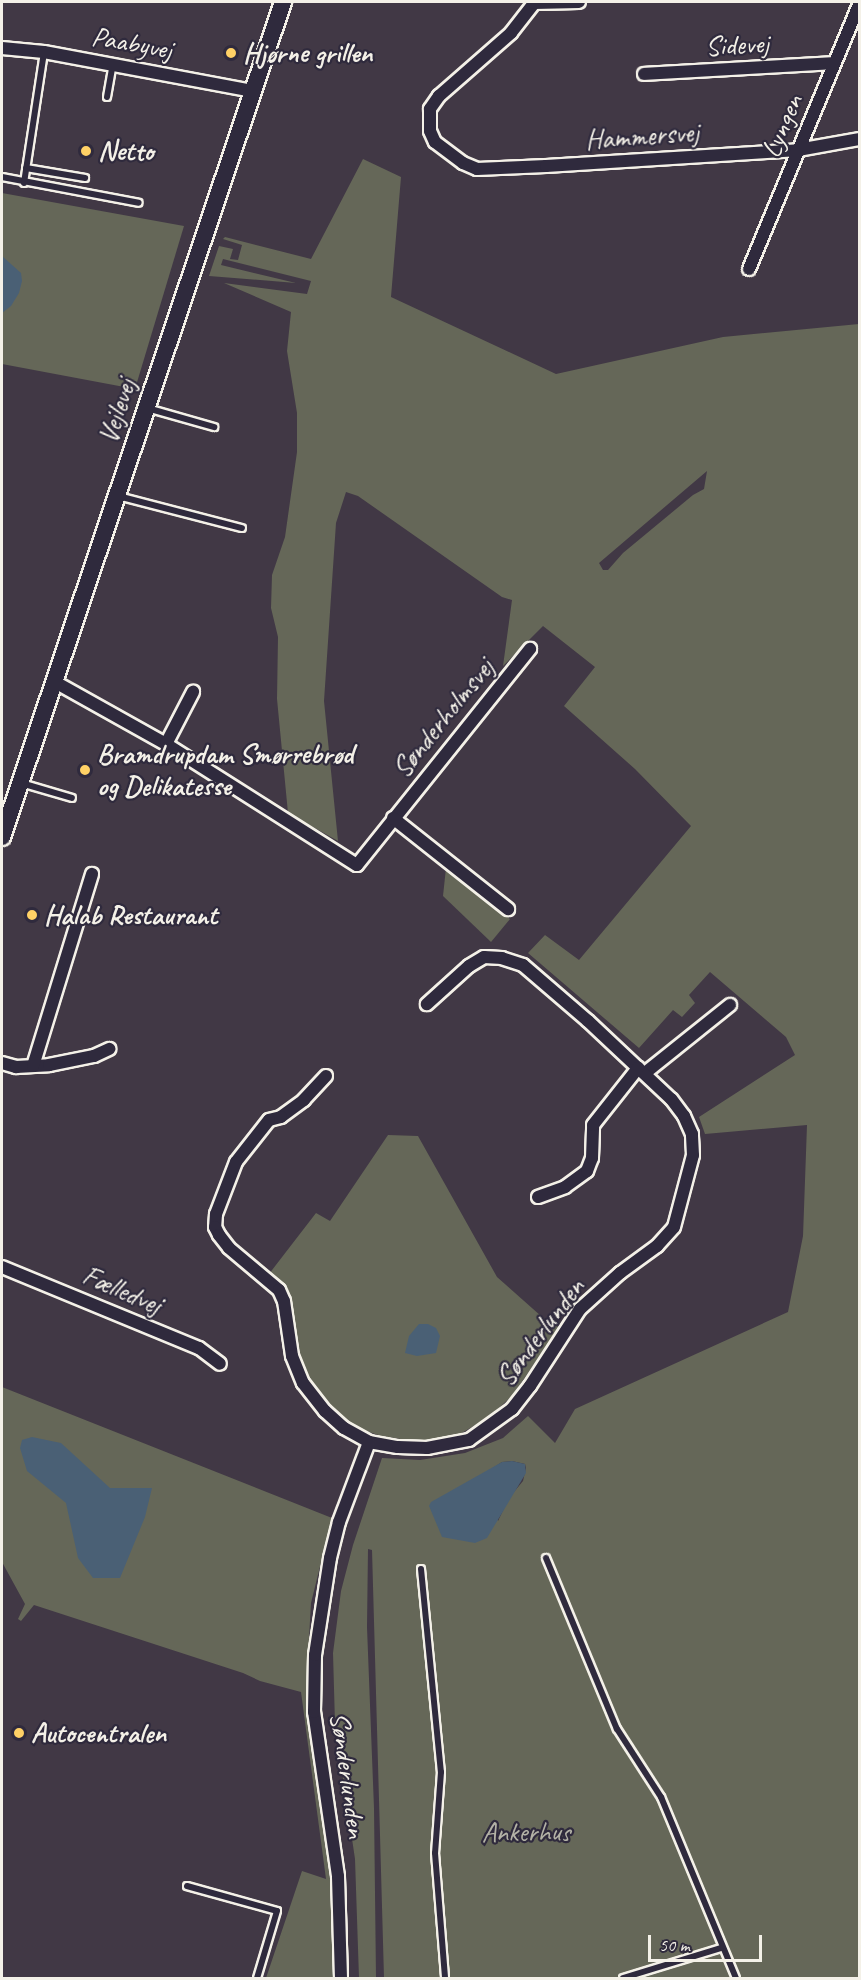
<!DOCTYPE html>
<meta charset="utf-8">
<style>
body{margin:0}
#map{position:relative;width:861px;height:1980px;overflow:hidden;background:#413845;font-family:Caveat,sans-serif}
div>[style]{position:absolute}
.green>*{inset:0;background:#656758}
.water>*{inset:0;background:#4a6075}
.roads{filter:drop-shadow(2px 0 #f4f1e8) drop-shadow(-2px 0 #f4f1e8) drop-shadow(0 2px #f4f1e8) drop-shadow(0 -2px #f4f1e8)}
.lane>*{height:6px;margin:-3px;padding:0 3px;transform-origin:3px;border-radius:3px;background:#2f2a3d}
.street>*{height:12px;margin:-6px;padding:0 6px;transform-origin:6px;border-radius:6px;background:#2f2a3d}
.secondary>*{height:16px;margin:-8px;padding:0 8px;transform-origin:8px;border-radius:8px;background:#2f2a3d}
.dots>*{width:16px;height:16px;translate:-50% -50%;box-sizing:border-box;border:3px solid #2f2a3d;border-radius:50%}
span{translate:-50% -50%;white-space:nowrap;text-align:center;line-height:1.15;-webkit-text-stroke:4.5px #2f2a3d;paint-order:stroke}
.street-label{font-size:28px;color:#f4f1e8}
.poi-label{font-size:28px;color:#f4f1e8;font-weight:700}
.left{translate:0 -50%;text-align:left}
.park-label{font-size:28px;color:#b4b3a7}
.frame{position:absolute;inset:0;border:3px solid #f4f1e8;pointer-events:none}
.scale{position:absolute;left:648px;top:1935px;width:114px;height:27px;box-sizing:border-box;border:3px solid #f4f1e8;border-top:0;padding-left:8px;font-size:18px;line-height:21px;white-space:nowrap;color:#f4f1e8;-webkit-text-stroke:4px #2f2a3d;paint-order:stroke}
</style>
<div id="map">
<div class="green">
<div style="clip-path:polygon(evenodd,363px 159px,401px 177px,391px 297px,556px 374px,723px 337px,859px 324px,859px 1978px,384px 1978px,372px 1550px,368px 1549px,367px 1627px,374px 1808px,376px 1978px,359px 1978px,355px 1859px,335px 1724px,333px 1653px,341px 1591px,353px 1545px,382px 1458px,420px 1460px,465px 1453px,503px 1438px,528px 1416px,555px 1443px,575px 1409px,788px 1312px,803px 1236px,807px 1125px,705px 1134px,699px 1117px,795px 1055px,786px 1037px,710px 972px,689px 995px,695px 1003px,682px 1017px,673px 1010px,639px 1048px,528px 953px,545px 935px,579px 960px,691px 826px,635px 769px,564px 706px,595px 667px,543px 626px,503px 666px,512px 600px,502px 597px,358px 496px,346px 492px,336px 523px,324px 701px,338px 841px,288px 813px,277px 699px,278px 637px,271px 608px,272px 575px,285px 537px,297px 452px,297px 413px,287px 351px,291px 312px,224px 283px,307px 294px,311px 281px,223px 259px,221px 265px,296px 283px,209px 276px,219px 246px,233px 249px,230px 259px,238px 260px,242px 245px,223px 239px,225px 237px,311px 259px,363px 159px,707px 471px,704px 489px,693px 495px,623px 553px,608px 570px,603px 570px,599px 563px,707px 471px,363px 159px,512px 1461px,525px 1464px,526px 1468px,523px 1481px,509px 1498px,498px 1521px,484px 1474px,502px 1462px,512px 1461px)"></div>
<div style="clip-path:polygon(2px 193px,184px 226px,135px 389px,2px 364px)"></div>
<div style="clip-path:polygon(446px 868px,510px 919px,491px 942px,443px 896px)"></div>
<div style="clip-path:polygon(388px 1135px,418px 1136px,497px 1277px,550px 1324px,559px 1327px,513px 1395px,489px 1417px,460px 1434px,430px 1440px,407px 1440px,381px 1436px,349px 1425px,323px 1400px,303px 1372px,290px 1294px,269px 1274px,316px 1213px,330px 1221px)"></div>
<div style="clip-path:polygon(2px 1387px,332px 1518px,311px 1603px,307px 1674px,331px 1876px,336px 1978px,266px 1978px,302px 1871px,326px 1879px,301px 1692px,260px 1681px,243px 1673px,34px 1605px,21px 1621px,18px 1619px,25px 1604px,2px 1562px)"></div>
</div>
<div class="water">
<div style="clip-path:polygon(2px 256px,21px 273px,22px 281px,19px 293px,11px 306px,2px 313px)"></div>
<div style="clip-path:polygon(419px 1324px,428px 1324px,436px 1328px,440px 1336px,436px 1353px,417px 1356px,405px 1353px,409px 1336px)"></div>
<div style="clip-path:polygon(32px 1437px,61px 1443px,110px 1488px,152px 1488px,145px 1517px,120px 1578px,93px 1578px,78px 1558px,66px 1503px,27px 1471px,20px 1448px,22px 1440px)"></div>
<div style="clip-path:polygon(512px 1461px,525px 1464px,526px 1473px,487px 1538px,475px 1543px,442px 1537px,429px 1506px,431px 1502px,502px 1462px)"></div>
</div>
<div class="roads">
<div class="lane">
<div style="left:107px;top:97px;width:34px;rotate:-80deg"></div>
<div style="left:26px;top:168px;width:60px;rotate:9.6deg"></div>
<div style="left:2px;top:177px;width:139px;rotate:10.7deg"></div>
<div style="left:24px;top:183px;width:133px;rotate:-81.3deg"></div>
<div style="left:147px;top:408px;width:70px;rotate:15.8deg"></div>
<div style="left:118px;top:496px;width:128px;rotate:14.5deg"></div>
<div style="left:21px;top:783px;width:53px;rotate:16.4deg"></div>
<div style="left:546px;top:1558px;width:185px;rotate:67.5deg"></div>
<div style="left:617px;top:1729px;width:81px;rotate:57.1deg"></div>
<div style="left:661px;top:1797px;width:196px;rotate:67.5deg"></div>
<div style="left:421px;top:1569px;width:204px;rotate:84.4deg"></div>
<div style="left:441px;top:1772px;width:81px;rotate:94.2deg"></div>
<div style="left:435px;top:1853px;width:125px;rotate:85.4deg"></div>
<div style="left:187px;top:1886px;width:93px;rotate:15.5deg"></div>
<div style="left:277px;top:1911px;width:70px;rotate:106.6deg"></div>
<div style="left:623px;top:1978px;width:102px;rotate:-17deg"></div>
</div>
<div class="street">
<div style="left:535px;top:2px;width:39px;rotate:128deg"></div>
<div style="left:511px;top:33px;width:96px;rotate:138.8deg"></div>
<div style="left:439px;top:96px;width:16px;rotate:125deg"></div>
<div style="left:430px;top:109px;width:22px;rotate:90deg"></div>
<div style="left:430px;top:131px;width:12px;rotate:66deg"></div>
<div style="left:435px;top:142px;width:35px;rotate:37deg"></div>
<div style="left:463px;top:163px;width:15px;rotate:23deg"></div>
<div style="left:477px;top:169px;width:69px;rotate:-2.5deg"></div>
<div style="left:546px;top:166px;width:253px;rotate:-3.6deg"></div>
<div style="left:798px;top:150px;width:63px;rotate:-10.1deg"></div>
<div style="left:534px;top:3px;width:45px;rotate:-1.3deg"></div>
<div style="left:2px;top:48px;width:42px;rotate:5.4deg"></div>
<div style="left:44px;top:52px;width:213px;rotate:10.6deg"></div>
<div style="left:644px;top:74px;width:190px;rotate:-3.3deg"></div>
<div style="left:749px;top:269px;width:289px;rotate:-67.4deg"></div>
<div style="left:55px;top:682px;width:127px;rotate:29.2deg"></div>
<div style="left:166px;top:744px;width:226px;rotate:32.4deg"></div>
<div style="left:357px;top:865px;width:277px;rotate:-51.3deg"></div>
<div style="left:166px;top:744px;width:59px;rotate:-62.6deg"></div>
<div style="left:393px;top:818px;width:147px;rotate:38.4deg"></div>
<div style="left:2px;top:1063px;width:15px;rotate:16deg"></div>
<div style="left:16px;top:1067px;width:33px;rotate:-3deg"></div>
<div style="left:49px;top:1065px;width:46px;rotate:-11.3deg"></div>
<div style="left:94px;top:1056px;width:17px;rotate:-25deg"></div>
<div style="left:33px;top:1066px;width:201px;rotate:-72.9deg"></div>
<div style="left:645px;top:1073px;width:109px;rotate:-38.7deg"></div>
<div style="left:326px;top:1076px;width:33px;rotate:133deg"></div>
<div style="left:304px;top:1100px;width:29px;rotate:144deg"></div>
<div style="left:281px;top:1117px;width:12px;rotate:166deg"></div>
<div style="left:269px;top:1120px;width:53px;rotate:128.2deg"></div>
<div style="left:236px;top:1162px;width:56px;rotate:111deg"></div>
<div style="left:216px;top:1214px;width:13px;rotate:94deg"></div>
<div style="left:215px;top:1227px;width:9px;rotate:63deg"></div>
<div style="left:219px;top:1235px;width:16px;rotate:52deg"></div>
<div style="left:229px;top:1248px;width:65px;rotate:40deg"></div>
<div style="left:279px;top:1290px;width:12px;rotate:66deg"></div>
<div style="left:284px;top:1301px;width:56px;rotate:81.7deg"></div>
<div style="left:292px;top:1356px;width:29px;rotate:68deg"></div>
<div style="left:303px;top:1383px;width:36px;rotate:52deg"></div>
<div style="left:325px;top:1411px;width:25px;rotate:42deg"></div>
<div style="left:344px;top:1428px;width:29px;rotate:29deg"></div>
<div style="left:369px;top:1442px;width:29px;rotate:10deg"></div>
<div style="left:398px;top:1447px;width:29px;rotate:2deg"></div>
<div style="left:427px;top:1448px;width:43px;rotate:-10.8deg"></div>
<div style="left:469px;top:1440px;width:53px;rotate:-35.8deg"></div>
<div style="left:512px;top:1409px;width:29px;rotate:-52deg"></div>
<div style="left:530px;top:1386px;width:92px;rotate:-57deg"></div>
<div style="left:580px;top:1309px;width:54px;rotate:-42deg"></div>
<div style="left:620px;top:1273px;width:46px;rotate:-36.1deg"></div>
<div style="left:657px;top:1246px;width:25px;rotate:-48deg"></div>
<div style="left:674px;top:1227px;width:74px;rotate:-75.2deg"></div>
<div style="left:693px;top:1155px;width:21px;rotate:-93deg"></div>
<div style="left:692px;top:1134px;width:20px;rotate:-114deg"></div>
<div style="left:684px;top:1116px;width:21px;rotate:-127deg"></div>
<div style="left:671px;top:1099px;width:114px;rotate:-136.8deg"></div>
<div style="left:588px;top:1021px;width:86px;rotate:-139.3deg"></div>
<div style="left:523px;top:965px;width:22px;rotate:-162deg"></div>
<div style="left:502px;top:958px;width:18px;rotate:-177deg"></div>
<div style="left:484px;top:957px;width:17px;rotate:149deg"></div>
<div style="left:469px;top:966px;width:57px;rotate:137.9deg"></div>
<div style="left:538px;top:1197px;width:29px;rotate:-20deg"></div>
<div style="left:565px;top:1187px;width:27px;rotate:-36deg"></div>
<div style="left:587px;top:1171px;width:14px;rotate:-69deg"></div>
<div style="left:592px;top:1158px;width:33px;rotate:-88deg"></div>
<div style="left:593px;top:1125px;width:73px;rotate:-51.7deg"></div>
<div style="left:2px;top:1267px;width:213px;rotate:22.4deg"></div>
<div style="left:199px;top:1348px;width:26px;rotate:37deg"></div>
<div style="left:341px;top:1978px;width:102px;rotate:-91.7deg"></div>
<div style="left:338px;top:1876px;width:166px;rotate:-98.3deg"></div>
<div style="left:314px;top:1712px;width:57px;rotate:-89deg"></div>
<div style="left:315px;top:1655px;width:98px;rotate:-81.2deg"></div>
<div style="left:330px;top:1558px;width:37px;rotate:-76deg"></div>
<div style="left:339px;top:1522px;width:85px;rotate:-69.4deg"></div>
</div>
<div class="secondary">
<div style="left:2px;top:837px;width:881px;rotate:-71.4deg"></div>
</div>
</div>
<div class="dots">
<div style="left:231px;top:53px;background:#ffd166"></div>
<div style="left:86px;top:151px;background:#ffd166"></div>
<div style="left:85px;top:770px;background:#ffd166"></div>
<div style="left:32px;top:915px;background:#ffd166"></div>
<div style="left:19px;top:1733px;background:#ffd166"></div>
</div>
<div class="street-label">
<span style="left:132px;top:43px;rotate:10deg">Paabyvej</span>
<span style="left:737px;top:45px;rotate:-3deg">Sidevej</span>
<span style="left:782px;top:126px;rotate:-67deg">Lyngen</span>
<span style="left:642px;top:136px;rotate:-4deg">Hammersvej</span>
<span style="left:117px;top:411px;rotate:-72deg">Vejlevej</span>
<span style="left:443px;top:718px;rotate:-51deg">Sønderholmsvej</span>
<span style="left:122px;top:1290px;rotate:23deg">Fælledvej</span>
<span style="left:540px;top:1332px;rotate:-53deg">Sønderlunden</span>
<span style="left:348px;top:1775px;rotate:82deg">Sønderlunden</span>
</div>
<div class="poi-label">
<span class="left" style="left:243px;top:53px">Hjørne grillen</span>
<span class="left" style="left:98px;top:151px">Netto</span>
<span class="left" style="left:97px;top:770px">Bramdrupdam Smørrebrød<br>og Delikatesse</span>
<span class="left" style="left:44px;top:915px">Halab Restaurant</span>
<span class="left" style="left:31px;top:1733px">Autocentralen</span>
</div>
<div class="park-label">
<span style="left:526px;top:1832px">Ankerhus</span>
</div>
<div class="frame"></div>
<div class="scale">50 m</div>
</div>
